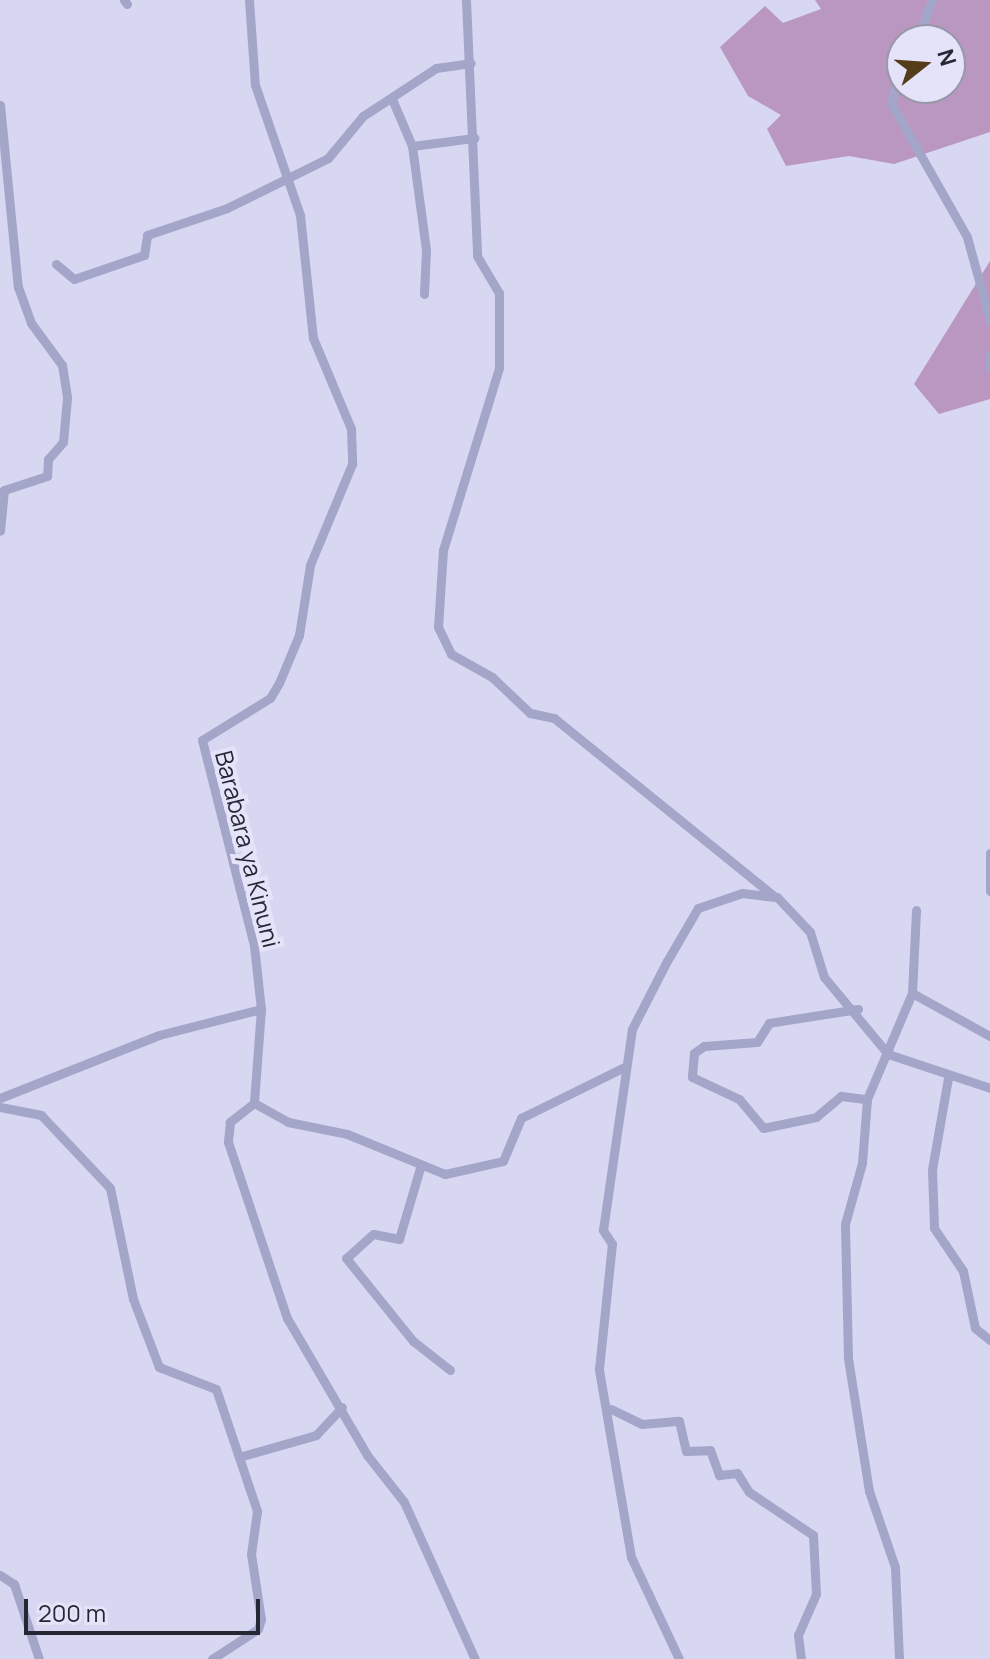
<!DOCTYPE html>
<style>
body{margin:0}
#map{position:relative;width:990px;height:1659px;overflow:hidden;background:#d8d7f1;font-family:Manrope,sans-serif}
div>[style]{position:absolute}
.green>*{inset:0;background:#b997c0}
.minor>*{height:9px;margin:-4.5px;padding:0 4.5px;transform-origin:4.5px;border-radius:4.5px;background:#a3a5c9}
span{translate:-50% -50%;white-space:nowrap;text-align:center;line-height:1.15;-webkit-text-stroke:8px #e4e3f9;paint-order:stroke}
.street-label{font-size:24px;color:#252834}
.north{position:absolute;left:886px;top:24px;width:80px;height:80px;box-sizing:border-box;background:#e4e3f9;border:2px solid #9898aa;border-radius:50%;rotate:73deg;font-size:22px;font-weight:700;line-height:32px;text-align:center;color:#252834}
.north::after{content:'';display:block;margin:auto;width:28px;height:36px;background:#553c1b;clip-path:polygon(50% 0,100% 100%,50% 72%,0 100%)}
.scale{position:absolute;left:24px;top:1599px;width:236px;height:36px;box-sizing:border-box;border:4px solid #252834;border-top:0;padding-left:10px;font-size:24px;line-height:28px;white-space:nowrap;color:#252834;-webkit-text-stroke:6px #e4e3f9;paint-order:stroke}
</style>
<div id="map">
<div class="green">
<div style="clip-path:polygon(evenodd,815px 0,990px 0,990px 132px,894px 164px,849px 156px,786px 166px,767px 129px,781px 115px,748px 96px,720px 47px,765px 6px,783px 23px,821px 9px,815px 0,902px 40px,950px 40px,950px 88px,902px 88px,902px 40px)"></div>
<div style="clip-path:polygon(990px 261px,990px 399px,939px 414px,914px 384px)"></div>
</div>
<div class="minor">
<div style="left:124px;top:0;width:5px;rotate:53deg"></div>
<div style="left:249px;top:0;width:85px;rotate:86deg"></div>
<div style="left:255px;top:85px;width:138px;rotate:70.9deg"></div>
<div style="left:300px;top:215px;width:124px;rotate:84deg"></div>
<div style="left:313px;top:338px;width:99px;rotate:67.3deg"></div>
<div style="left:351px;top:429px;width:35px;rotate:88deg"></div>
<div style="left:352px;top:464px;width:109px;rotate:112.6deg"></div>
<div style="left:310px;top:565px;width:71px;rotate:98.9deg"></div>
<div style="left:299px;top:635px;width:52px;rotate:112.6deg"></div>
<div style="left:279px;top:683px;width:17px;rotate:121deg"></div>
<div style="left:270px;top:698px;width:80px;rotate:148.3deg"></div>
<div style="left:202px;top:740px;width:212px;rotate:75.8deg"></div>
<div style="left:254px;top:946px;width:63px;rotate:83.7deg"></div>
<div style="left:261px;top:1009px;width:94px;rotate:94.3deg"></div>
<div style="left:254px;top:1103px;width:31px;rotate:142deg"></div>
<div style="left:230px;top:1122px;width:20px;rotate:96deg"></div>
<div style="left:228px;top:1142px;width:186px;rotate:71.5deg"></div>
<div style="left:287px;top:1318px;width:159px;rotate:59.7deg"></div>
<div style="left:367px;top:1455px;width:60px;rotate:51.8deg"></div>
<div style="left:404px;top:1502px;width:172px;rotate:65.7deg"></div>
<div style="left:466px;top:0;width:256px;rotate:87.5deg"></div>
<div style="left:477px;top:256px;width:43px;rotate:59.3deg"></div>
<div style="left:499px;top:293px;width:75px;rotate:90deg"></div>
<div style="left:499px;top:368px;width:190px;rotate:107.1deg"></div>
<div style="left:443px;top:550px;width:77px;rotate:93.7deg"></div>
<div style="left:438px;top:627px;width:30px;rotate:64deg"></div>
<div style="left:451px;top:654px;width:47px;rotate:29.3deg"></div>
<div style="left:492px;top:677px;width:52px;rotate:43.5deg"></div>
<div style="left:530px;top:713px;width:25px;rotate:12deg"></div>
<div style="left:554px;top:718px;width:283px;rotate:39deg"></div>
<div style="left:917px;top:40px;width:43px;rotate:-69.4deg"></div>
<div style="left:902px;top:60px;width:44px;rotate:104.3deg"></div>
<div style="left:891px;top:103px;width:154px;rotate:60.4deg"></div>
<div style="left:967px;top:237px;width:87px;rotate:74.7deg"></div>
<div style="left:392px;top:99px;width:51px;rotate:66.9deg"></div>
<div style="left:412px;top:146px;width:105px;rotate:82.3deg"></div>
<div style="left:426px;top:250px;width:44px;rotate:92.6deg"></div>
<div style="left:0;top:105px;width:183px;rotate:84.4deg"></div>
<div style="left:18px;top:287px;width:38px;rotate:70deg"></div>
<div style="left:31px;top:323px;width:52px;rotate:53.6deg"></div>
<div style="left:62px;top:365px;width:33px;rotate:81deg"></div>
<div style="left:67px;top:398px;width:44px;rotate:95.2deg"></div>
<div style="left:63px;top:442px;width:23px;rotate:131deg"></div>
<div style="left:48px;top:459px;width:17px;rotate:93deg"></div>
<div style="left:47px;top:476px;width:45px;rotate:162deg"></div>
<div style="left:4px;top:490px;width:41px;rotate:95.6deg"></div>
<div style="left:412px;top:146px;width:63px;rotate:-7.4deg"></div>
<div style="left:56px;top:264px;width:23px;rotate:40deg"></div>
<div style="left:74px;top:279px;width:74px;rotate:-18.9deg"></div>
<div style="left:144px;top:255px;width:20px;rotate:-81deg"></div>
<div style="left:147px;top:235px;width:84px;rotate:-18.6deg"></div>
<div style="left:227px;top:208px;width:113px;rotate:-26.3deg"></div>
<div style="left:328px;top:158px;width:55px;rotate:-50.2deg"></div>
<div style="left:363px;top:116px;width:87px;rotate:-33.3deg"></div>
<div style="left:436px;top:68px;width:35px;rotate:-8deg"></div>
<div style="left:990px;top:354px;width:14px;rotate:90deg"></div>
<div style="left:990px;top:853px;width:38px;rotate:90deg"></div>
<div style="left:912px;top:993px;width:89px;rotate:28.9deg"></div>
<div style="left:858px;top:1009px;width:90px;rotate:171.1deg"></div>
<div style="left:769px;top:1023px;width:22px;rotate:122deg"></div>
<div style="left:757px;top:1042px;width:53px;rotate:175.7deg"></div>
<div style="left:704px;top:1046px;width:12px;rotate:145deg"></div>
<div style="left:694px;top:1053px;width:24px;rotate:95deg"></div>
<div style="left:692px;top:1077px;width:52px;rotate:25.1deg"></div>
<div style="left:739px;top:1099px;width:38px;rotate:50deg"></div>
<div style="left:763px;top:1128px;width:54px;rotate:-11.7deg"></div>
<div style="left:816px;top:1117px;width:33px;rotate:-40deg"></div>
<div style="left:841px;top:1096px;width:26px;rotate:7deg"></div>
<div style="left:948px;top:1078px;width:93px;rotate:99.9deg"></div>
<div style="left:932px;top:1170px;width:58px;rotate:88deg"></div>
<div style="left:934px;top:1228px;width:52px;rotate:56deg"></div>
<div style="left:963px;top:1271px;width:58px;rotate:78.1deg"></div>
<div style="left:975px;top:1328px;width:19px;rotate:39deg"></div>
<div style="left:0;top:1098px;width:171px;rotate:-21.6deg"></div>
<div style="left:159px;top:1035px;width:105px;rotate:-14.3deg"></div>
<div style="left:254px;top:1103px;width:39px;rotate:29deg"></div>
<div style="left:288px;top:1122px;width:60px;rotate:11.5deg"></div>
<div style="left:347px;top:1134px;width:106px;rotate:22.2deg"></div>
<div style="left:445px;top:1174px;width:59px;rotate:-12.6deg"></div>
<div style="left:503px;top:1161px;width:47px;rotate:-67.3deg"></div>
<div style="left:521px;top:1118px;width:117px;rotate:-26.3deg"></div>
<div style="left:0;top:1107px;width:42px;rotate:11deg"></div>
<div style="left:41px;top:1115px;width:100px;rotate:46.6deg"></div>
<div style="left:110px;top:1188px;width:113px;rotate:78.3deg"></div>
<div style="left:133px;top:1299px;width:73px;rotate:69.1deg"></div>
<div style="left:159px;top:1367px;width:61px;rotate:21.1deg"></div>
<div style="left:216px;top:1389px;width:129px;rotate:71.4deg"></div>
<div style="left:257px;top:1511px;width:43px;rotate:97.9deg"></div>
<div style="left:251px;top:1554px;width:66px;rotate:81.3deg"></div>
<div style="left:261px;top:1619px;width:10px;rotate:107deg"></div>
<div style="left:258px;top:1629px;width:55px;rotate:146.9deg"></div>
<div style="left:420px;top:1168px;width:74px;rotate:106.5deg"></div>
<div style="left:399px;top:1239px;width:26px;rotate:-169deg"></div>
<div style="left:373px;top:1234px;width:36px;rotate:138deg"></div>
<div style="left:346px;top:1258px;width:107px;rotate:51.1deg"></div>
<div style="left:413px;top:1341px;width:47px;rotate:38.1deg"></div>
<div style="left:611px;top:1409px;width:34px;rotate:26deg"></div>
<div style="left:642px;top:1424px;width:37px;rotate:-5deg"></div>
<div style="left:679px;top:1421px;width:31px;rotate:77deg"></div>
<div style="left:686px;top:1451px;width:24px;rotate:-2deg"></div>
<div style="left:710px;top:1450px;width:27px;rotate:70deg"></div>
<div style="left:719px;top:1475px;width:18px;rotate:-6deg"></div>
<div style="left:737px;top:1473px;width:22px;rotate:58deg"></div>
<div style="left:749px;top:1492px;width:77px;rotate:33.9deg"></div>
<div style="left:813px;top:1535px;width:59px;rotate:87.1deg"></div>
<div style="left:816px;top:1594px;width:45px;rotate:113.7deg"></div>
<div style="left:798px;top:1635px;width:24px;rotate:83deg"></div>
<div style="left:239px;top:1457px;width:80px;rotate:-15.9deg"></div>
<div style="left:316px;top:1435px;width:38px;rotate:-47deg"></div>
<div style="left:0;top:1575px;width:17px;rotate:33deg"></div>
<div style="left:14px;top:1584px;width:79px;rotate:71.6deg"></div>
<div style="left:679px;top:1659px;width:113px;rotate:-115.2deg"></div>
<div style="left:631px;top:1557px;width:191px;rotate:-99.7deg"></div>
<div style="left:599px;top:1369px;width:126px;rotate:-84.1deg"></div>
<div style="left:612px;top:1244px;width:17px;rotate:-123deg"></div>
<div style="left:603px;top:1230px;width:203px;rotate:-81.8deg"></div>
<div style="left:632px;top:1029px;width:76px;rotate:-62.8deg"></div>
<div style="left:667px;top:961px;width:61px;rotate:-59.7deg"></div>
<div style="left:698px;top:908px;width:46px;rotate:-18.8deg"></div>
<div style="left:742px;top:893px;width:35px;rotate:7deg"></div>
<div style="left:777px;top:897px;width:48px;rotate:46.7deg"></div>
<div style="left:810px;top:932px;width:47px;rotate:72.7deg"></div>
<div style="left:824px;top:977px;width:100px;rotate:50.3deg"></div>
<div style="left:888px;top:1054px;width:108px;rotate:18.4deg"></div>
<div style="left:899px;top:1659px;width:92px;rotate:-92.5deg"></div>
<div style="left:895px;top:1567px;width:80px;rotate:-108.9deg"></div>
<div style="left:869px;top:1491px;width:135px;rotate:-99deg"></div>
<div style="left:848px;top:1358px;width:134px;rotate:-91.3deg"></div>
<div style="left:845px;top:1224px;width:63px;rotate:-74.4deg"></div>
<div style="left:862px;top:1163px;width:64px;rotate:-85.5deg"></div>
<div style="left:867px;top:1099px;width:115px;rotate:-67deg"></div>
<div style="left:912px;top:993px;width:83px;rotate:-87.2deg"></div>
</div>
<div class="street-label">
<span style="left:248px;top:849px;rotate:76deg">Barabara ya Kinuni</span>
</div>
<div class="north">N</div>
<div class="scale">200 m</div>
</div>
